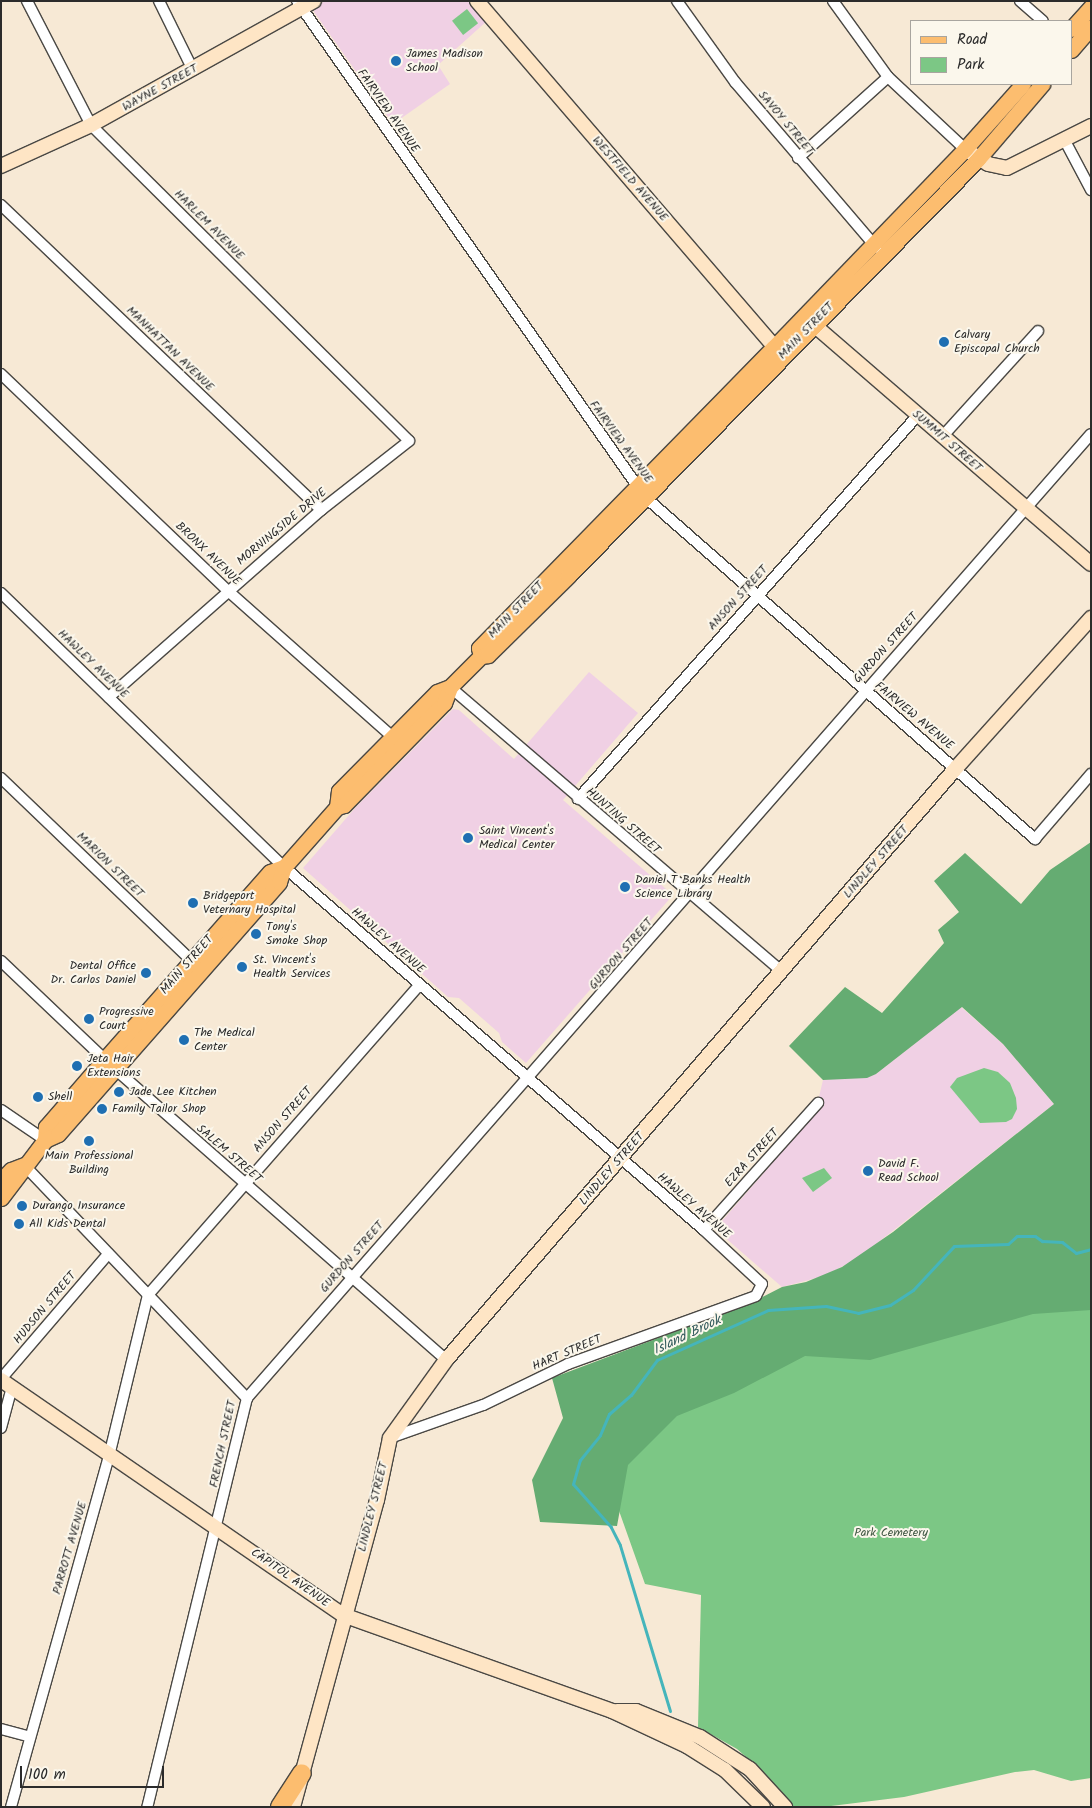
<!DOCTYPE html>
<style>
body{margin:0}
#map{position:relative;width:1092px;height:1808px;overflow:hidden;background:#f7e9d5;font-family:Kalam,sans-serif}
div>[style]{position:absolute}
.built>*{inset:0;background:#f0d0e4}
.green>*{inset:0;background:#7cc785;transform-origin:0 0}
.forest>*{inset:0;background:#65ac72}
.stream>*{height:3px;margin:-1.5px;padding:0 1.5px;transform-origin:1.5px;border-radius:1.5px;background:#45b5bb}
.roads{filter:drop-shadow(1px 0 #4a4844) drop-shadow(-1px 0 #4a4844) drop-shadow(0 1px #4a4844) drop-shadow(0 -1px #4a4844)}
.street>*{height:10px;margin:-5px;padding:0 5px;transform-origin:5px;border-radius:5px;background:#fff}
.secondary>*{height:14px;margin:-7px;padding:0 7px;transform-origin:7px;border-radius:7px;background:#fee5c5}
.primary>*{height:15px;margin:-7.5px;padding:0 7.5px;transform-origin:7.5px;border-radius:7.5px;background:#fcbd6f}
.highway>*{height:18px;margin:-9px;padding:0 9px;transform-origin:9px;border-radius:9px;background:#fcbd6f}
.dots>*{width:14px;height:14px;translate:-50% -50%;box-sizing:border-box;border:2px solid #fbf7ec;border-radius:50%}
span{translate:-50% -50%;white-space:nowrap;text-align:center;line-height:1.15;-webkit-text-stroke:4px #fbf7ec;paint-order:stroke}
.poi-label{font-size:12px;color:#2b2b2b}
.left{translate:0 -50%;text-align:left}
.right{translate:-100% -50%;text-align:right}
.street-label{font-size:12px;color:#2b2b2b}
.park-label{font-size:12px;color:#435a46}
.water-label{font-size:14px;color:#345b5d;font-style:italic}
.frame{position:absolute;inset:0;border:2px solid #2b2b2b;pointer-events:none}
.legend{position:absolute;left:910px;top:20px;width:162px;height:65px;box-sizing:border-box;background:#fbf7ec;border:1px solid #a8a59f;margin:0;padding:6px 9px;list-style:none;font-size:15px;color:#2b2b2b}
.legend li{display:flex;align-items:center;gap:10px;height:25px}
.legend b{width:25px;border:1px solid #a8a59f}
.scale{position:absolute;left:20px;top:1766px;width:144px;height:22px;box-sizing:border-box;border:2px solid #2b2b2b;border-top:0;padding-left:6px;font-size:15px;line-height:18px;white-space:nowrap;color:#2b2b2b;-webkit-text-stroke:4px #fbf7ec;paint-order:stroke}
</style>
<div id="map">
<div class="built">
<div style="clip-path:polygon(325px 1px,469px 1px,487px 21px,438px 65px,450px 84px,393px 124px,314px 12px,315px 7px)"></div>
<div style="clip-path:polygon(589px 672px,638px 713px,563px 800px,673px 895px,526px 1063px,502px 1042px,499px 1033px,459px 998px,448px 997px,303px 868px,356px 807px,453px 709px,459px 710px,514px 759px)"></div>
<div style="clip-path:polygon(961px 1007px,1003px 1044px,1054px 1104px,857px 1259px,824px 1276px,782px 1287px,722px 1235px,719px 1227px,722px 1221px,815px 1114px,823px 1080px,876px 1074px)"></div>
</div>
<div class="green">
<div style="left:467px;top:9px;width:18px;height:19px;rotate:52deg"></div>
<div style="clip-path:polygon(984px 1068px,998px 1072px,1010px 1083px,1016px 1098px,1017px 1109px,1012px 1119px,1006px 1122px,980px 1123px,950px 1087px,957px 1078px)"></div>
<div style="clip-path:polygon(824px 1168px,832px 1178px,813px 1192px,802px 1178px)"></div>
<div style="clip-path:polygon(1091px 1294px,1091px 1778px,1071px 1781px,1034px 1770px,1015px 1772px,904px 1797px,823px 1807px,792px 1807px,763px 1772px,737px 1749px,698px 1727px,701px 1595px,645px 1584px,612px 1491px,668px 1374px)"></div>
</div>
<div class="forest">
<div style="clip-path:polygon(1091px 842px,1091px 1310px,1033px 1314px,870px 1360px,805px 1356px,734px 1393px,677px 1416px,628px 1465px,617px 1526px,540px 1522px,532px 1480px,563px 1418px,552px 1378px,751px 1303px,782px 1287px,806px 1282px,842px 1267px,893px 1232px,1054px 1104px,1003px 1044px,962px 1007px,876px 1074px,867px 1078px,823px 1080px,789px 1046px,845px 987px,882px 1013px,944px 943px,938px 930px,959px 912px,934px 881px,965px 853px,1021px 904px,1050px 870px)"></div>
</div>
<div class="stream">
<div style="left:670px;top:1711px;width:173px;rotate:-106.8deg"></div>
<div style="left:620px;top:1545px;width:20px;rotate:-117deg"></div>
<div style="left:611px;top:1527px;width:57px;rotate:-131.5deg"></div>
<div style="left:573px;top:1484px;width:25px;rotate:-74deg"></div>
<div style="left:580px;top:1460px;width:32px;rotate:-51deg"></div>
<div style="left:600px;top:1435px;width:23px;rotate:-67deg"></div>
<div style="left:609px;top:1414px;width:29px;rotate:-41deg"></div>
<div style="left:631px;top:1395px;width:44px;rotate:-53.4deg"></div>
<div style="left:657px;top:1360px;width:122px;rotate:-24.2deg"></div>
<div style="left:768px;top:1310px;width:58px;rotate:-3.9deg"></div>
<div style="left:826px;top:1306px;width:33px;rotate:12deg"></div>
<div style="left:858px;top:1313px;width:33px;rotate:-14deg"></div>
<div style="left:890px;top:1305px;width:27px;rotate:-33deg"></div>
<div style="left:913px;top:1290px;width:60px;rotate:-47deg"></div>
<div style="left:954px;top:1246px;width:54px;rotate:-2.1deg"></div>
<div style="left:1008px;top:1244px;width:12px;rotate:-42deg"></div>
<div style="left:1017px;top:1236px;width:18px"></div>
<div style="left:1035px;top:1236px;width:9px;rotate:36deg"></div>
<div style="left:1042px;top:1241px;width:20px;rotate:3deg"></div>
<div style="left:1062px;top:1242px;width:18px;rotate:38deg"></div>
<div style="left:1076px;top:1253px;width:16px;rotate:-15deg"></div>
</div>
<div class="roads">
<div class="street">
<div style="left:27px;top:1px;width:140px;rotate:62.7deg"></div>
<div style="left:91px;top:125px;width:448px;rotate:44.8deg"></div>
<div style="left:409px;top:441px;width:112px;rotate:141.9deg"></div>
<div style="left:321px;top:510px;width:283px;rotate:138.6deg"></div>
<div style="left:159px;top:1px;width:77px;rotate:63.8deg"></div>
<div style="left:297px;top:1px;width:606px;rotate:54.95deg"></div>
<div style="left:645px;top:497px;width:519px;rotate:41.25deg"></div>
<div style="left:1035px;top:839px;width:86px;rotate:-49.3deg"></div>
<div style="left:677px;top:1px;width:100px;rotate:54.4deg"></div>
<div style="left:735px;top:82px;width:218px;rotate:49.5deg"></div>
<div style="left:833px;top:1px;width:94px;rotate:54.1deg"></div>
<div style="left:888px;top:77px;width:105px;rotate:43.1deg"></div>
<div style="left:1020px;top:1px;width:30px;rotate:41deg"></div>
<div style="left:1064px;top:139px;width:58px;rotate:62.1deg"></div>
<div style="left:798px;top:158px;width:121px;rotate:-42deg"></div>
<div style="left:1px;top:205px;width:442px;rotate:43.6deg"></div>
<div style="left:1px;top:374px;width:313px;rotate:43.7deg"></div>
<div style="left:227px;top:590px;width:226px;rotate:41.6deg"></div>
<div style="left:942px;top:437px;width:143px;rotate:-47.8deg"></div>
<div style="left:1px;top:593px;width:394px;rotate:44.1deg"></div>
<div style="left:284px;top:867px;width:555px;rotate:40.84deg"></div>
<div style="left:704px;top:1230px;width:79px;rotate:43deg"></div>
<div style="left:762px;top:1284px;width:13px;rotate:117deg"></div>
<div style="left:756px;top:1296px;width:200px;rotate:160.1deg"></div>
<div style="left:568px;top:1364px;width:94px;rotate:154.2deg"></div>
<div style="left:483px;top:1405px;width:99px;rotate:160.5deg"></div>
<div style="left:450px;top:687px;width:436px;rotate:40.6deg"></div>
<div style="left:1px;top:778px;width:269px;rotate:43.8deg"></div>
<div style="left:578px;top:799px;width:513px;rotate:-48.48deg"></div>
<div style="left:1px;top:961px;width:157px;rotate:43.5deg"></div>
<div style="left:115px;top:1069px;width:441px;rotate:41.3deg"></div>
<div style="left:1px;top:1110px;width:53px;rotate:34.3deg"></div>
<div style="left:24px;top:1165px;width:323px;rotate:46.3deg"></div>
<div style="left:247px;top:1398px;width:421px;rotate:103.7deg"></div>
<div style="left:704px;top:1230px;width:171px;rotate:-48.1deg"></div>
<div style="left:1px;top:1379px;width:165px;rotate:-49.4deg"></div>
<div style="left:247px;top:1398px;width:1281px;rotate:-48.8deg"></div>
<div style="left:1px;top:1428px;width:42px;rotate:-75deg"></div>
<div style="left:1px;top:1729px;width:30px;rotate:15deg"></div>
<div style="left:11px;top:1807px;width:369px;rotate:-74.4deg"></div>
<div style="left:110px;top:1452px;width:162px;rotate:-76.4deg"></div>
<div style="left:148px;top:1295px;width:412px;rotate:-48.8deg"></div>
</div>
<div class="secondary">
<div style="left:477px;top:1px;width:468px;rotate:49.3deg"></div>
<div style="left:965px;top:149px;width:27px;rotate:33deg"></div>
<div style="left:988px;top:164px;width:19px;rotate:12deg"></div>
<div style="left:1007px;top:168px;width:94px;rotate:-26.6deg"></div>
<div style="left:1px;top:166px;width:99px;rotate:-24.5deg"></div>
<div style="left:91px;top:125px;width:255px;rotate:-29.1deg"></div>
<div style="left:806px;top:318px;width:376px;rotate:40.8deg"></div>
<div style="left:1px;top:1380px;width:415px;rotate:34.5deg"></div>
<div style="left:343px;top:1615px;width:286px;rotate:19.6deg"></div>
<div style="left:612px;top:1711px;width:83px;rotate:25deg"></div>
<div style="left:687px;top:1746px;width:45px;rotate:32.3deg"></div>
<div style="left:725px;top:1770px;width:53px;rotate:44.2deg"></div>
<div style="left:617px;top:1711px;width:19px"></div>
<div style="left:636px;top:1711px;width:69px;rotate:22.1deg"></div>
<div style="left:700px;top:1737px;width:59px;rotate:32.6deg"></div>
<div style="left:750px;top:1769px;width:52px;rotate:47.4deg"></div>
<div style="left:293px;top:1807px;width:318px;rotate:-74.7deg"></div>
<div style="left:377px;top:1500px;width:63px;rotate:-78.2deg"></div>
<div style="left:390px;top:1438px;width:96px;rotate:-54.3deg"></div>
<div style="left:446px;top:1360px;width:781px;rotate:-49.26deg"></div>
<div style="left:956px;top:768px;width:202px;rotate:-48deg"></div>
</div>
<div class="primary">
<div style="left:1071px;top:29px;width:30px;rotate:-48deg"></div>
<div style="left:1071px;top:50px;width:30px;rotate:-49deg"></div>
<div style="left:481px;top:656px;width:8px;rotate:-104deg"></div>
<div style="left:479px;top:648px;width:421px;rotate:-45.6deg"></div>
<div style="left:774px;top:347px;width:275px;rotate:-46deg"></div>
<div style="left:965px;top:149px;width:87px;rotate:-48.3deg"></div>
<div style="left:337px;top:807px;width:16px;rotate:-83deg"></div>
<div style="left:339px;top:791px;width:139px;rotate:-45.3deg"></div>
<div style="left:437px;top:692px;width:14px;rotate:-21deg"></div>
<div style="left:45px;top:1140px;width:13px;rotate:-86deg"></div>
<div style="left:46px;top:1127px;width:90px;rotate:-49.1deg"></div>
<div style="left:105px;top:1059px;width:249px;rotate:-48.6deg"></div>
<div style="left:270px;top:872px;width:15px;rotate:-20deg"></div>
<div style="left:1px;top:1180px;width:14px;rotate:-45deg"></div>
<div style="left:11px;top:1170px;width:14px;rotate:-21deg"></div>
<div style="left:1px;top:1198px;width:73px;rotate:-52.8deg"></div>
<div style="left:45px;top:1140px;width:14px;rotate:-25deg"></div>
<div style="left:58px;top:1134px;width:335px;rotate:-48.7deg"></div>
<div style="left:279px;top:882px;width:16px;rotate:-72deg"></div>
<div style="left:284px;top:867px;width:80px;rotate:-48.5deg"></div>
<div style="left:337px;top:807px;width:7px;rotate:-16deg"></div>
<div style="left:344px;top:805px;width:143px;rotate:-45.6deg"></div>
<div style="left:444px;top:703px;width:17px;rotate:-69deg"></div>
<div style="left:450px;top:687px;width:44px;rotate:-45deg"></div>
<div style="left:481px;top:656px;width:7px;rotate:-8deg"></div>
<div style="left:488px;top:655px;width:112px;rotate:-44.6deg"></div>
<div style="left:568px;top:576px;width:585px;rotate:-45.48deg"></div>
<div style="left:978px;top:159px;width:99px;rotate:-49.5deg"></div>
</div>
<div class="highway">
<div style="left:280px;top:1807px;width:40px;rotate:-57.1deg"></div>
</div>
</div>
<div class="dots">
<div style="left:396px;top:61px;background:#1f6fb2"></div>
<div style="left:944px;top:342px;background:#1f6fb2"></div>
<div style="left:468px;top:838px;background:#1f6fb2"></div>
<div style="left:625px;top:887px;background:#1f6fb2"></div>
<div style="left:193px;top:903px;background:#1f6fb2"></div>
<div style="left:256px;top:934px;background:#1f6fb2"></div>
<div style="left:242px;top:967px;background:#1f6fb2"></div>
<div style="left:146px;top:973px;background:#1f6fb2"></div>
<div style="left:89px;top:1019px;background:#1f6fb2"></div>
<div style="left:184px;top:1040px;background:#1f6fb2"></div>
<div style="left:77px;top:1066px;background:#1f6fb2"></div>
<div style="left:119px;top:1092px;background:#1f6fb2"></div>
<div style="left:38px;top:1097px;background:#1f6fb2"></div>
<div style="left:102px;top:1109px;background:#1f6fb2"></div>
<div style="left:89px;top:1141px;background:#1f6fb2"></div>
<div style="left:868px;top:1171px;background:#1f6fb2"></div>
<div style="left:22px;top:1206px;background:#1f6fb2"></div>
<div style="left:19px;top:1224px;background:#1f6fb2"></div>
</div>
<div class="poi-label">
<span class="left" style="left:406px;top:61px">James Madison<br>School</span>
<span class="left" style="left:954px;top:342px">Calvary<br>Episcopal Church</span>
<span class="left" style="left:479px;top:838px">Saint Vincent's<br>Medical Center</span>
<span class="left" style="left:635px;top:887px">Daniel T Banks Health<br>Science Library</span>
<span class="left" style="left:203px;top:903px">Bridgeport<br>Veternary Hospital</span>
<span class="left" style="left:266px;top:934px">Tony's<br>Smoke Shop</span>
<span class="left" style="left:253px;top:967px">St. Vincent's<br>Health Services</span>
<span class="right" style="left:136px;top:973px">Dental Office<br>Dr. Carlos Daniel</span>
<span class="left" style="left:99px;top:1019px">Progressive<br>Court</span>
<span class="left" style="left:194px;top:1040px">The Medical<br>Center</span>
<span class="left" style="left:87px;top:1066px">Jeta Hair<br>Extensions</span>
<span class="left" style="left:129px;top:1092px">Jade Lee Kitchen</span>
<span class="left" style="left:48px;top:1097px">Shell</span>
<span class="left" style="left:112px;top:1109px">Family Tailor Shop</span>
<span style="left:89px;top:1163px">Main Professional<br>Building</span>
<span class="left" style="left:878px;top:1171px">David F.<br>Read School</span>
<span class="left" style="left:32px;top:1206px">Durango Insurance</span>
<span class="left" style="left:29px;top:1224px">All Kids Dental</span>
</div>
<div class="street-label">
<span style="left:160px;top:88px;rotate:-29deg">WAYNE STREET</span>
<span style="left:388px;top:111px;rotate:55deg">FAIRVIEW AVENUE</span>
<span style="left:786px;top:123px;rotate:50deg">SAVOY STREET</span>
<span style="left:630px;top:179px;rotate:49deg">WESTFIELD AVENUE</span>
<span style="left:209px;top:225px;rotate:45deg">HARLEM AVENUE</span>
<span style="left:806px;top:331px;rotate:-46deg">MAIN STREET</span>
<span style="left:170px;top:349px;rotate:44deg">MANHATTAN AVENUE</span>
<span style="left:947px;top:441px;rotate:41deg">SUMMIT STREET</span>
<span style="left:621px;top:442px;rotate:54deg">FAIRVIEW AVENUE</span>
<span style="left:282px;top:527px;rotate:-40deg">MORNINGSIDE DRIVE</span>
<span style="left:208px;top:554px;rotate:44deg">BRONX AVENUE</span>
<span style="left:738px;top:598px;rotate:-48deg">ANSON STREET</span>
<span style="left:516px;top:610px;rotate:-46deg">MAIN STREET</span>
<span style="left:886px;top:648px;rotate:-48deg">GURDON STREET</span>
<span style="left:93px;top:664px;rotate:44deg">HAWLEY AVENUE</span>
<span style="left:914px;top:716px;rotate:40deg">FAIRVIEW AVENUE</span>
<span style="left:623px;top:821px;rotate:41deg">HUNTING STREET</span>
<span style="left:876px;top:862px;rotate:-49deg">LINDLEY STREET</span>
<span style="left:110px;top:865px;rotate:44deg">MARION STREET</span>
<span style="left:388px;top:941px;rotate:41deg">HAWLEY AVENUE</span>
<span style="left:621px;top:954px;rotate:-49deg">GURDON STREET</span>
<span style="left:187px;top:965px;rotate:-49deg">MAIN STREET</span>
<span style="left:283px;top:1120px;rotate:-49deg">ANSON STREET</span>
<span style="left:229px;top:1154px;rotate:41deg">SALEM STREET</span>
<span style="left:752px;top:1158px;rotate:-48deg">EZRA STREET</span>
<span style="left:612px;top:1169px;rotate:-49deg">LINDLEY STREET</span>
<span style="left:694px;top:1206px;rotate:41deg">HAWLEY AVENUE</span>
<span style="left:352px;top:1257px;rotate:-49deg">GURDON STREET</span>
<span style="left:45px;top:1308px;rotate:-50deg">HUDSON STREET</span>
<span style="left:567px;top:1353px;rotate:-23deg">HART STREET</span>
<span style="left:223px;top:1444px;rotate:-78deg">FRENCH STREET</span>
<span style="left:373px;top:1507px;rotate:-76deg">LINDLEY STREET</span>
<span style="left:70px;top:1548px;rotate:-74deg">PARROTT AVENUE</span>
<span style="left:290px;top:1578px;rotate:35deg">CAPITOL AVENUE</span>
</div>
<div class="park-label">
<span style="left:891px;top:1533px">Park Cemetery</span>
</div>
<div class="water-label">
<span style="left:687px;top:1335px;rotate:-26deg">Island Brook</span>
</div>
<div class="frame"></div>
<ul class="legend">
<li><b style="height:6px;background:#fcbd6f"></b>Road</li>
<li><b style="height:14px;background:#7cc785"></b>Park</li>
</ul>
<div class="scale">100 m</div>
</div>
